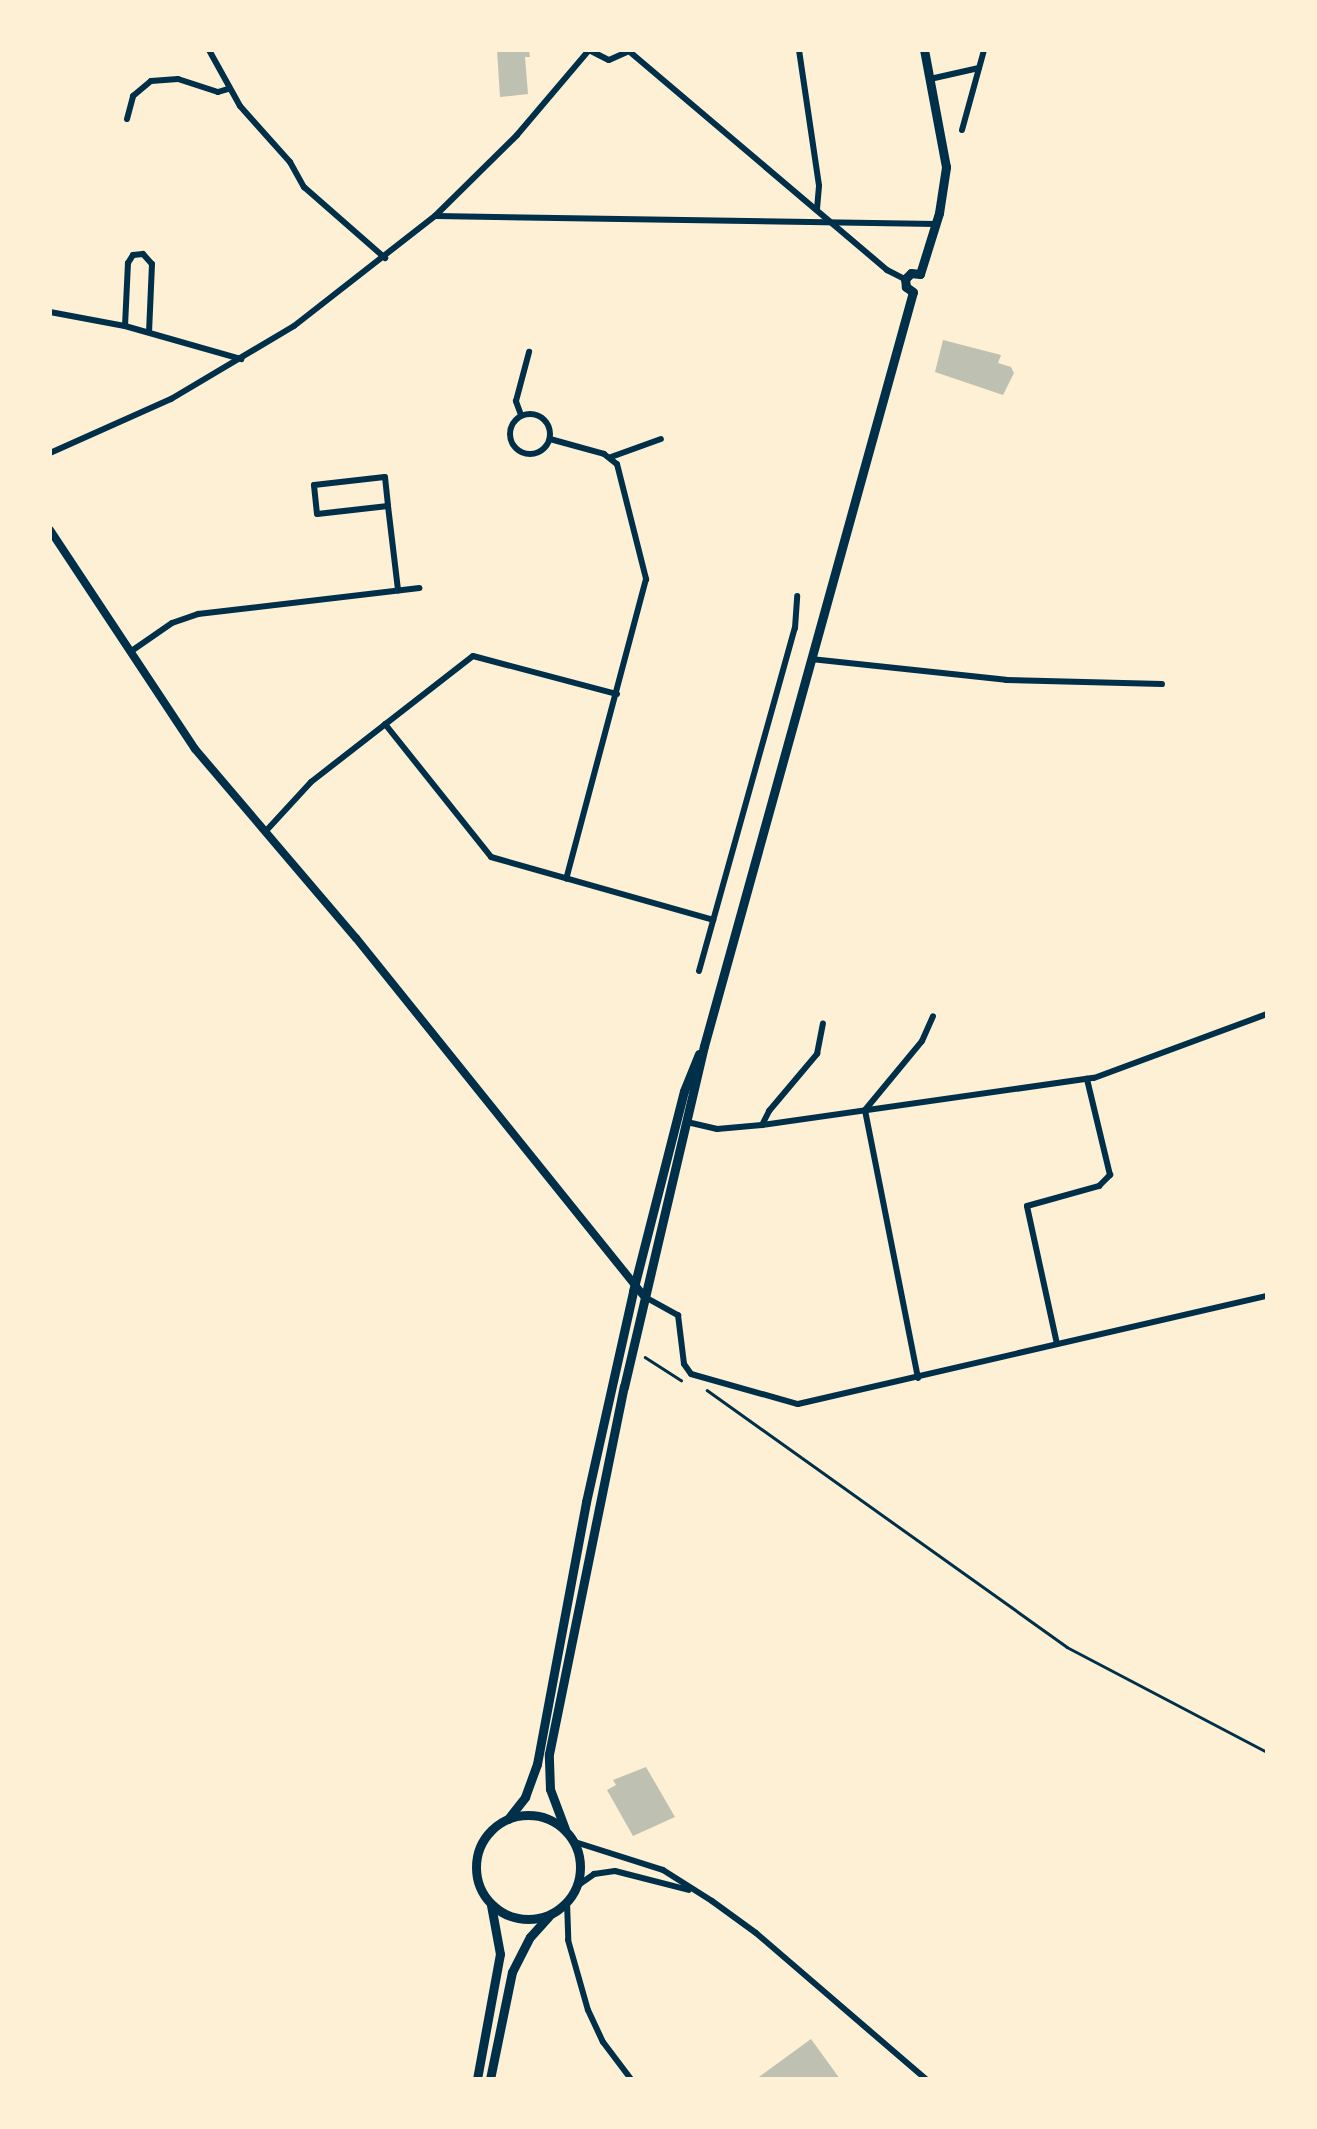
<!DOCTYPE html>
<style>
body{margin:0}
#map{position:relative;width:1317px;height:2129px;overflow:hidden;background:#fdf0d5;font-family:"Fira Sans",sans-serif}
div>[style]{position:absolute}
.building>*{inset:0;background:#bec0b2}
.path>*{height:2.5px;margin:-1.25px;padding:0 1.25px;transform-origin:1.25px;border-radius:1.25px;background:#003049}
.minor>*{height:6px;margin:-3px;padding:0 3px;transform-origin:3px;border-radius:3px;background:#003049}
.minor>.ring{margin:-3px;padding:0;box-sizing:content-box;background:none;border:6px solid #003049;border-radius:50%}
.tertiary>*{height:8px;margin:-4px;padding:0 4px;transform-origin:4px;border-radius:4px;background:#003049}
.secondary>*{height:9px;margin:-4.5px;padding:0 4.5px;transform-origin:4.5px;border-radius:4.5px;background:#003049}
.secondary>.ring{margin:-4.5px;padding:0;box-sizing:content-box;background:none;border:9px solid #003049;border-radius:50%}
span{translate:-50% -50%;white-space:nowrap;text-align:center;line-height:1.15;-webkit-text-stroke:8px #fdf0d5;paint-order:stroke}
.frame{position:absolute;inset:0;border:52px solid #fdf0d5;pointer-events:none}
</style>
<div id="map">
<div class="building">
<div style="clip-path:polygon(497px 50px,529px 50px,530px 57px,525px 57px,528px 94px,500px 97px)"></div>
<div style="clip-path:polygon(943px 340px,1001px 355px,998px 363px,1011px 367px,1014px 373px,1003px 395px,935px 372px)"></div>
<div style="clip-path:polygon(646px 1767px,675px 1817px,633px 1836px,607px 1790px,616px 1785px,613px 1780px)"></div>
<div style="clip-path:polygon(811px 2039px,840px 2079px,756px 2079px)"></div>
</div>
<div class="path">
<div style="left:645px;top:1357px;width:43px;rotate:32.6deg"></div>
<div style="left:707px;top:1390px;width:442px;rotate:35.5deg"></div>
<div style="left:1067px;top:1647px;width:226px;rotate:27.7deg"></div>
</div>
<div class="minor">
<div style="left:209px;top:50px;width:64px;rotate:61deg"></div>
<div style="left:240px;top:106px;width:75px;rotate:48.2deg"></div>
<div style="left:290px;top:162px;width:29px;rotate:61deg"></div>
<div style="left:304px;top:187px;width:108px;rotate:41.2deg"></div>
<div style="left:799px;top:50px;width:137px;rotate:81.6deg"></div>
<div style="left:819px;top:186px;width:24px;rotate:95deg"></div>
<div style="left:630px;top:52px;width:337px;rotate:40.3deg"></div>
<div style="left:887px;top:270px;width:20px;rotate:27deg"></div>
<div style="left:930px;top:79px;width:50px;rotate:-12.7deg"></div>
<div style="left:127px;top:119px;width:24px;rotate:-75deg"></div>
<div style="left:133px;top:96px;width:23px;rotate:-40deg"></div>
<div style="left:151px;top:81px;width:27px;rotate:-4deg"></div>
<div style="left:178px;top:79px;width:42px;rotate:18deg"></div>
<div style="left:218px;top:92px;width:10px;rotate:-17deg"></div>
<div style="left:962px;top:130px;width:83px;rotate:-74.6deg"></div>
<div style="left:436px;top:216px;width:500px;rotate:0.92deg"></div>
<div style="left:50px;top:312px;width:76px;rotate:10.6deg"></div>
<div style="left:125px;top:326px;width:121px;rotate:15.9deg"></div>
<div style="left:125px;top:326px;width:63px;rotate:-87.3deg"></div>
<div style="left:128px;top:263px;width:9px;rotate:-58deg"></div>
<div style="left:133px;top:255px;width:10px;rotate:-6deg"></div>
<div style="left:143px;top:254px;width:13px;rotate:48deg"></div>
<div style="left:152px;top:264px;width:68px;rotate:92.5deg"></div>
<div class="ring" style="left:510px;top:414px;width:34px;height:34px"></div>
<div style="left:521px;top:415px;width:15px;rotate:-110deg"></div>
<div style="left:516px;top:401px;width:51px;rotate:-75.1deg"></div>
<div style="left:550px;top:439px;width:56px;rotate:15.5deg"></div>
<div style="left:604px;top:454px;width:16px;rotate:38deg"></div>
<div style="left:617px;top:464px;width:119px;rotate:75.8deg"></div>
<div style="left:646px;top:579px;width:310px;rotate:104.9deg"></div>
<div style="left:50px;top:453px;width:133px;rotate:-24.1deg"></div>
<div style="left:171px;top:399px;width:143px;rotate:-30.7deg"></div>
<div style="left:294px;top:326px;width:179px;rotate:-38deg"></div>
<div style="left:435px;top:216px;width:115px;rotate:-44.6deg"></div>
<div style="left:517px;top:135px;width:111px;rotate:-49.7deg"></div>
<div style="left:589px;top:50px;width:22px;rotate:27deg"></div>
<div style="left:609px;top:60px;width:24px;rotate:-24deg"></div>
<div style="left:611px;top:457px;width:53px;rotate:-19.8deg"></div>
<div style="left:388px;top:506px;width:71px;rotate:173.6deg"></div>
<div style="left:317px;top:514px;width:29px;rotate:-96deg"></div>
<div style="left:314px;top:485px;width:71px;rotate:-6.4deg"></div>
<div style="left:385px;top:477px;width:29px;rotate:84deg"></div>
<div style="left:388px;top:506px;width:85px;rotate:83.2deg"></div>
<div style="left:130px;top:652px;width:51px;rotate:-34.6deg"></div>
<div style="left:172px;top:623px;width:28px;rotate:-19deg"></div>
<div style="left:198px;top:614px;width:223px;rotate:-6.7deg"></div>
<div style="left:811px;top:659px;width:196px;rotate:6.1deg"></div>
<div style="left:1006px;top:680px;width:156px;rotate:1.5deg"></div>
<div style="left:385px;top:724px;width:170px;rotate:51.4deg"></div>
<div style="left:491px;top:857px;width:231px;rotate:15.8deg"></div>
<div style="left:265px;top:832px;width:68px;rotate:-47.4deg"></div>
<div style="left:311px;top:782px;width:205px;rotate:-37.9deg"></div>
<div style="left:473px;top:656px;width:149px;rotate:14.8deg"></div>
<div style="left:699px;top:971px;width:356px;rotate:-74.4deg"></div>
<div style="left:795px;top:628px;width:32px;rotate:-86deg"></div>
<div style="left:687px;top:1122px;width:31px;rotate:13deg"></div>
<div style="left:717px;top:1129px;width:45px;rotate:-5.1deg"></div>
<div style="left:762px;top:1125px;width:335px;rotate:-8.1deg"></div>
<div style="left:1094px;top:1078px;width:184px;rotate:-20.3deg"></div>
<div style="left:762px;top:1125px;width:16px;rotate:-63deg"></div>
<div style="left:769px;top:1111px;width:75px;rotate:-49.9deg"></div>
<div style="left:817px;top:1054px;width:31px;rotate:-79deg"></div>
<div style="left:645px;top:1297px;width:38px;rotate:29deg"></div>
<div style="left:678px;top:1315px;width:49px;rotate:83deg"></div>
<div style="left:684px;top:1364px;width:12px;rotate:55deg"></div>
<div style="left:691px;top:1374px;width:111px;rotate:15.7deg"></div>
<div style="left:798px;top:1404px;width:481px;rotate:-13deg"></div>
<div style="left:1057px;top:1344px;width:141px;rotate:-102.3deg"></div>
<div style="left:1027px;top:1206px;width:75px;rotate:-15.5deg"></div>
<div style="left:1099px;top:1186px;width:16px;rotate:-45deg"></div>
<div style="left:1110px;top:1175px;width:99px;rotate:-103.5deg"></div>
<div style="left:918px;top:1378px;width:273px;rotate:-101.2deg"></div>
<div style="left:865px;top:1110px;width:89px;rotate:-50.4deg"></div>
<div style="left:922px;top:1041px;width:27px;rotate:-66deg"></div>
<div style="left:575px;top:1842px;width:92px;rotate:17.7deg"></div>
<div style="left:663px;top:1870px;width:58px;rotate:32.3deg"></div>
<div style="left:712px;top:1901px;width:54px;rotate:36deg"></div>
<div style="left:756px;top:1933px;width:224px;rotate:40.7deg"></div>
<div style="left:577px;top:1886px;width:21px;rotate:-35deg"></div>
<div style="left:594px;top:1874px;width:21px;rotate:-8deg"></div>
<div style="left:615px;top:1871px;width:76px;rotate:14.4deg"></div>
<div style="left:567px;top:1902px;width:38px;rotate:88deg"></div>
<div style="left:568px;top:1940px;width:73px;rotate:74.1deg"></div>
<div style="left:588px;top:2010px;width:35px;rotate:65deg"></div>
<div style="left:603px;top:2042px;width:46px;rotate:52.9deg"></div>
</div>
<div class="tertiary">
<div style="left:50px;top:530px;width:263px;rotate:56.5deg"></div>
<div style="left:195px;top:749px;width:248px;rotate:49.6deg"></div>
<div style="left:356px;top:938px;width:461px;rotate:51.2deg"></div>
</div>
<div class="secondary">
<div style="left:920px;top:274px;width:64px;rotate:-72.7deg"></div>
<div style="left:939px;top:213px;width:47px;rotate:-81.3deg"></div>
<div style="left:946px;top:167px;width:119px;rotate:-100.6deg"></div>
<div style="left:913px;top:292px;width:9px;rotate:-144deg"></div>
<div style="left:906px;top:287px;width:8px;rotate:-97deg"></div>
<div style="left:905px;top:279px;width:8px;rotate:-45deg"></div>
<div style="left:911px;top:273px;width:9px;rotate:6deg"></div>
<div class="ring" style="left:476px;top:1815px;width:95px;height:95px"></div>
<div style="left:508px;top:1819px;width:28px;rotate:-52deg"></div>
<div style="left:525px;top:1797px;width:35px;rotate:-70deg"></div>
<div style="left:537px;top:1764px;width:267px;rotate:-79.4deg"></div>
<div style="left:586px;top:1502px;width:216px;rotate:-77.4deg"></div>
<div style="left:633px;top:1291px;width:206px;rotate:-75.7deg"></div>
<div style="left:684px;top:1091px;width:40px;rotate:-68deg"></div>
<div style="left:565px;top:1829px;width:43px;rotate:-110.6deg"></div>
<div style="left:550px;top:1789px;width:35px;rotate:-92deg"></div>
<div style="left:549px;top:1754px;width:375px;rotate:-78.5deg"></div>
<div style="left:624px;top:1387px;width:350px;rotate:-76.8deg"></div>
<div style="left:704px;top:1046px;width:782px;rotate:-74.51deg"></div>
<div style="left:477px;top:2079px;width:127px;rotate:-79.6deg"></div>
<div style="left:500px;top:1954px;width:50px;rotate:-100.4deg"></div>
<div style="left:490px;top:2079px;width:109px;rotate:-78.4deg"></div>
<div style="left:512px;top:1972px;width:39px;rotate:-63deg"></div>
<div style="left:530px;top:1937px;width:28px;rotate:-48deg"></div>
</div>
<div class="frame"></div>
</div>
